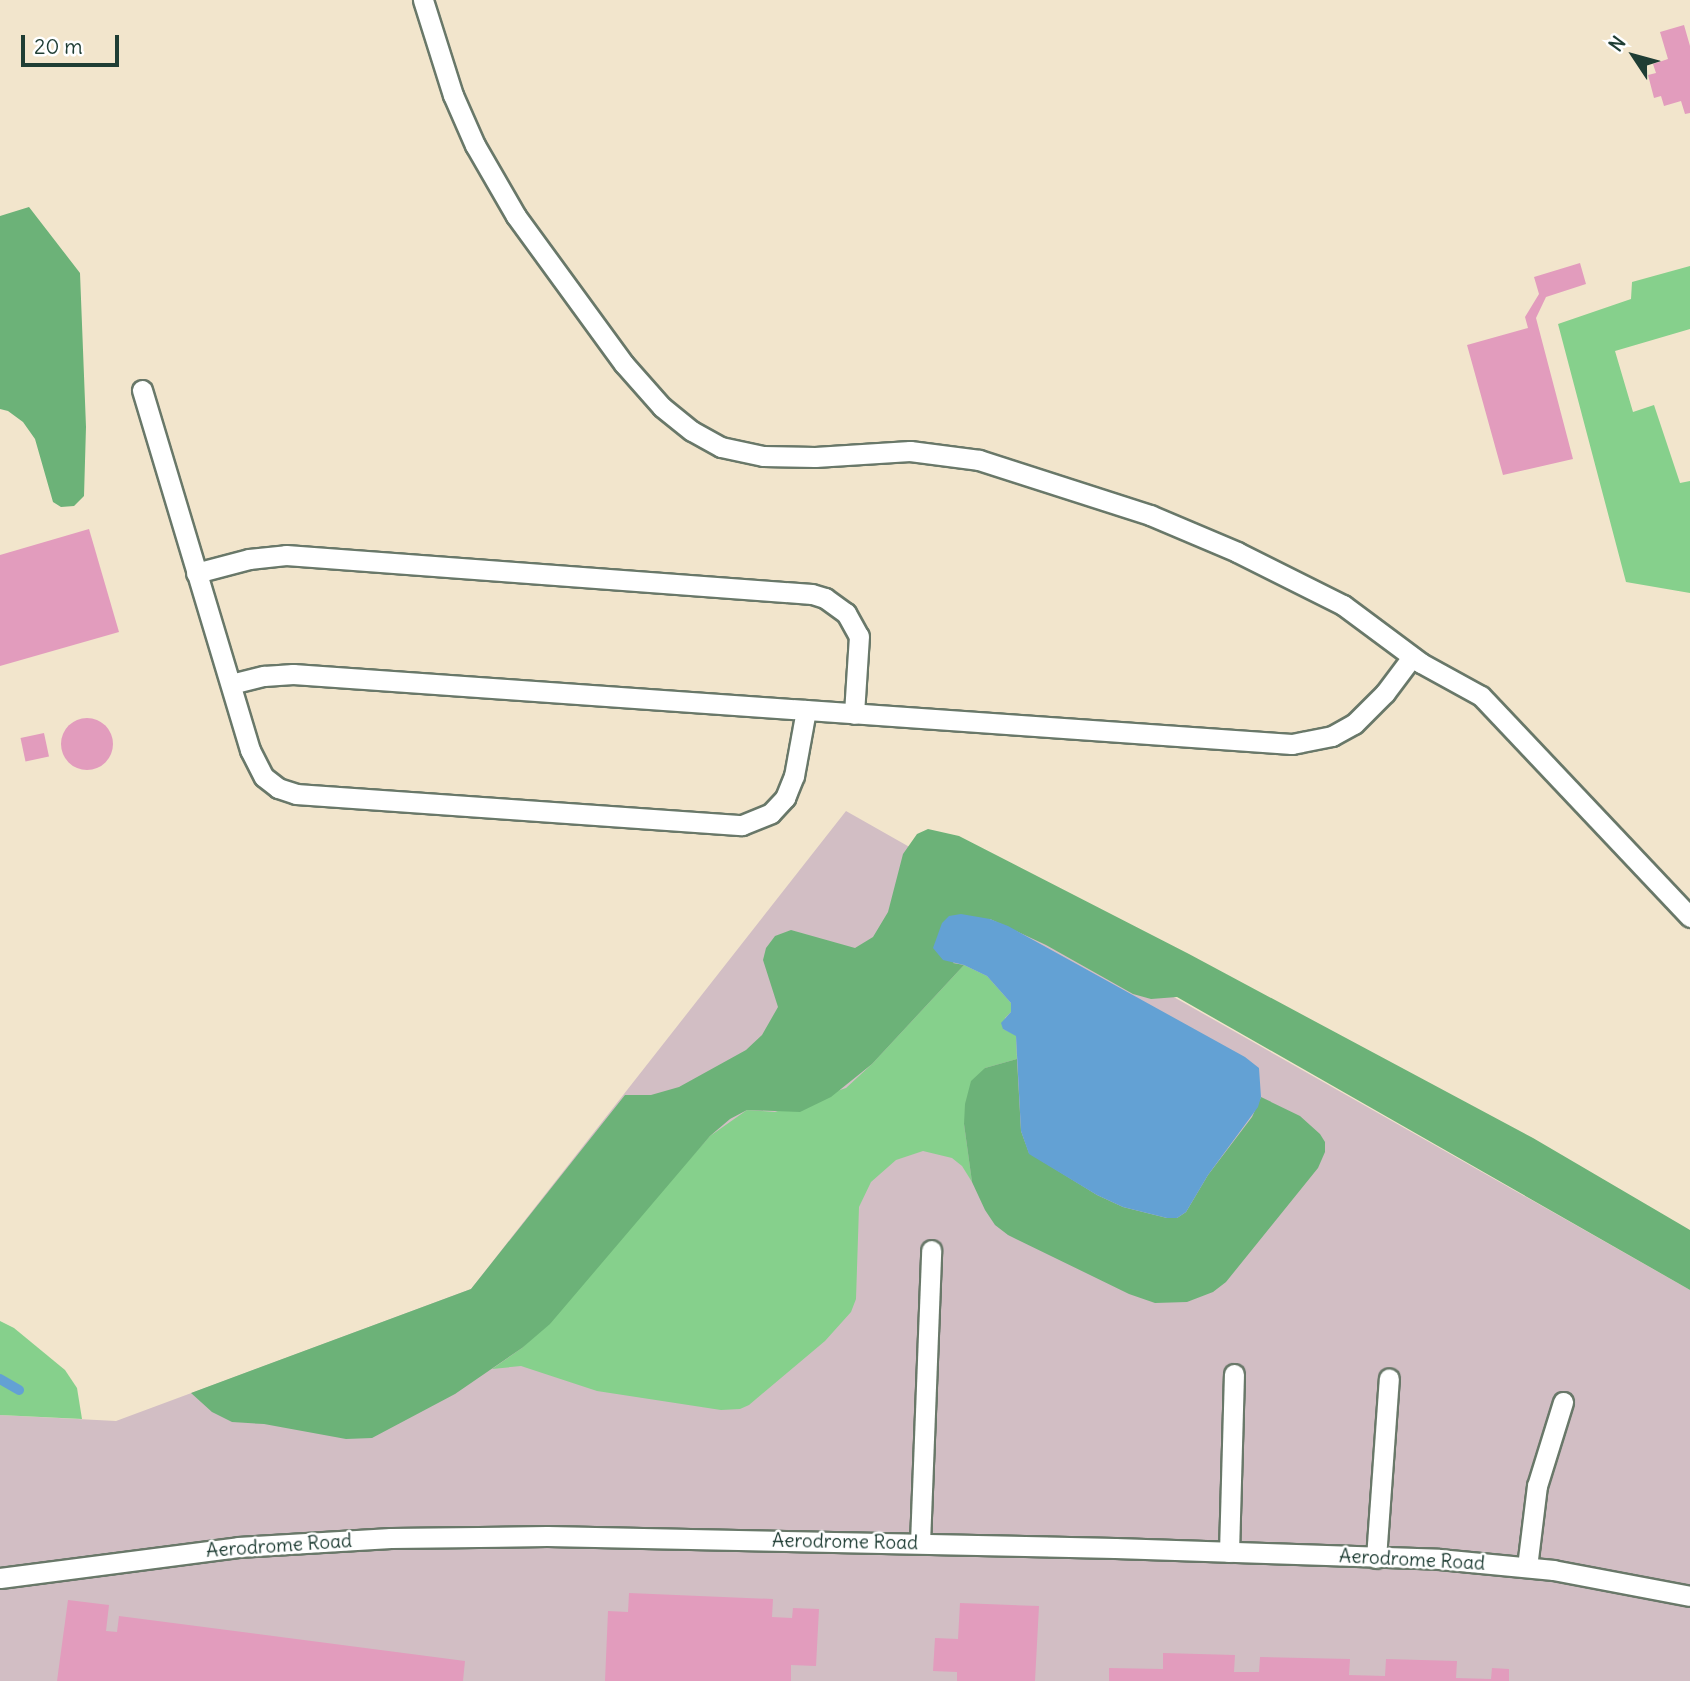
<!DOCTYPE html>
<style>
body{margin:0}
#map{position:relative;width:1690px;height:1681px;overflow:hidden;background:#f2e5cc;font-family:Delius,sans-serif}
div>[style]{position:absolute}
.industrial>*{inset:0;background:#d2bec4}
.green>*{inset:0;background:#86d08c}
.forest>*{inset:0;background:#6cb278}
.water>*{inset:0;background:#63a1d4}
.stream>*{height:10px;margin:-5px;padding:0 5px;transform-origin:5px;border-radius:5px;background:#63a1d4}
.building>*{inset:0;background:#e29cbd;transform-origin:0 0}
.round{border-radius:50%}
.roads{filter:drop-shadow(2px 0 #697869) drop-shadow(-2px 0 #697869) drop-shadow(0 2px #697869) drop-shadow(0 -2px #697869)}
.service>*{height:19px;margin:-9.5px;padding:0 9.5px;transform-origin:9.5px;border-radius:9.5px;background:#fff}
span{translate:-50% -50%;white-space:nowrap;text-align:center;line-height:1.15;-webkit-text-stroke:5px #fff;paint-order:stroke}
.street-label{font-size:19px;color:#1f3d34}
.north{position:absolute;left:1599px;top:21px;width:70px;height:70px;-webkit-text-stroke:5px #fff;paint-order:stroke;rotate:306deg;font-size:19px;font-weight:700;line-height:28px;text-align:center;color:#1f3d34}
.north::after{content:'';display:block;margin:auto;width:24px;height:32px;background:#1f3d34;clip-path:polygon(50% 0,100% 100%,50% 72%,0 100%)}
.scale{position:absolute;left:21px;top:35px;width:98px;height:32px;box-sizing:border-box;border:4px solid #1f3d34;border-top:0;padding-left:9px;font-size:21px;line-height:24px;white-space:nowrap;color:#1f3d34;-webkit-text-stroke:5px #fff;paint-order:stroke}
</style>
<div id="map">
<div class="industrial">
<div style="clip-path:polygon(846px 811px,1690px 1290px,1690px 1681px,0 1681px,0 1415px,116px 1421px,471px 1289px)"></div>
</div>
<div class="green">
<div style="clip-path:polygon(1690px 266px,1690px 329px,1615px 351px,1633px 412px,1654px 405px,1680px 483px,1690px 481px,1690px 593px,1626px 582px,1558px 324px,1631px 299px,1632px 282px)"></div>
<div style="clip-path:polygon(964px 965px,987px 976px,1011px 1003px,1011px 1012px,1005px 1018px,1003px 1029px,1016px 1035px,1017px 1059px,985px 1068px,964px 1124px,972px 1182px,962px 1166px,952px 1158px,923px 1151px,896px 1160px,871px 1182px,859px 1207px,856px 1299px,851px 1312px,825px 1341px,749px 1405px,740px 1409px,721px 1410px,597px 1391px,521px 1366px,492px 1369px,522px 1348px,710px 1136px,747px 1110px,775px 1112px,846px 1088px,872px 1064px)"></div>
<div style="clip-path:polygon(0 1321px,14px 1328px,65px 1370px,77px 1388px,82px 1419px,0 1415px)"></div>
</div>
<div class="forest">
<div style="clip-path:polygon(29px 207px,80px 273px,86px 427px,84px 496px,74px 506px,61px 507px,53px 502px,35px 439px,23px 422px,8px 411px,0 409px,0 216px)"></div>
<div style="clip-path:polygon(928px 829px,959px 836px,1189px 954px,1533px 1138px,1690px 1230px,1690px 1290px,1177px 997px,1151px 999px,1133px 994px,1046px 945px,990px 919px,953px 963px,964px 965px,872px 1064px,831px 1097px,800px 1112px,747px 1110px,730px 1119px,710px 1136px,550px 1324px,522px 1348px,455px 1394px,372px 1438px,346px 1439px,264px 1424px,232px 1422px,212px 1412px,191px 1393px,471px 1289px,625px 1095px,651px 1095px,679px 1087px,746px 1050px,762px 1035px,778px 1007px,763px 960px,766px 948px,775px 936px,791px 930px,855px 948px,873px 937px,888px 912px,903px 854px,917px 834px)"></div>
<div style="clip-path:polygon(1017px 1059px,1021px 1131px,1029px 1153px,1097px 1195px,1123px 1207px,1167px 1218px,1177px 1218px,1186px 1212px,1208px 1175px,1252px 1117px,1261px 1097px,1300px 1116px,1320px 1134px,1325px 1142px,1325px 1152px,1318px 1168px,1226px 1282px,1213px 1292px,1187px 1302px,1155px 1303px,1129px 1294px,1008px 1235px,995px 1225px,985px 1210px,972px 1182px,964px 1124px,965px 1104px,971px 1081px,985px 1068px)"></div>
</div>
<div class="water">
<div style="clip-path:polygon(961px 914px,990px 919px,1008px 926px,1245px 1057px,1259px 1068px,1261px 1097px,1258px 1107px,1208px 1175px,1186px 1212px,1177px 1218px,1167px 1218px,1123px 1207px,1097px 1195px,1029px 1154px,1021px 1131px,1016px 1036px,1003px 1029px,1001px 1023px,1011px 1012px,1011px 1003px,987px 976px,964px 965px,943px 960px,933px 948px,942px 923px,949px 916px)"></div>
</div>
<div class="stream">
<div style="left:0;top:1379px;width:22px;rotate:30deg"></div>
</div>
<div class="building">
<div style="clip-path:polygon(1684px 25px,1690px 46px,1690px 113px,1685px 114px,1681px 101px,1664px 106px,1661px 96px,1654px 98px,1648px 75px,1656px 73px,1653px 64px,1668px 59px,1660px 32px)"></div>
<div style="clip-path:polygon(1580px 263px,1586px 284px,1546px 297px,1536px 318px,1573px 459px,1503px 475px,1467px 345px,1528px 328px,1525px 317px,1539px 294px,1534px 277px)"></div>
<div style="clip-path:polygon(89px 529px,119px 632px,0 666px,0 555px)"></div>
<div class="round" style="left:61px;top:718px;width:52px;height:52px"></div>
<div style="left:44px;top:733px;width:24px;height:24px;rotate:78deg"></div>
<div style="clip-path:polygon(629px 1593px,773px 1599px,772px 1617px,792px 1618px,793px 1608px,819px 1609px,816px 1666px,791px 1665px,791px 1681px,605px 1681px,608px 1611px,628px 1612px)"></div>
<div style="clip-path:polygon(68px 1600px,109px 1605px,106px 1631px,117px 1632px,119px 1616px,465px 1661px,463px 1681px,57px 1681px)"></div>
<div style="clip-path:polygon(960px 1603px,1039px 1606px,1035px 1681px,957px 1681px,957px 1672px,933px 1671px,935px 1638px,958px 1639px)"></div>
<div style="clip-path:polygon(1163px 1653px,1235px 1655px,1234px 1672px,1259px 1672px,1260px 1657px,1350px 1659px,1349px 1675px,1385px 1676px,1386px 1659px,1457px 1661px,1456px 1678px,1491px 1679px,1492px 1668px,1509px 1669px,1509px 1681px,1109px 1681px,1109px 1668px,1163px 1669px)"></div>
</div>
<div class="roads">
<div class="service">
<div style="left:423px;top:0;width:100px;rotate:72.5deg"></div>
<div style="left:453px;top:95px;width:55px;rotate:66.3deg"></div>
<div style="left:475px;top:145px;width:82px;rotate:60deg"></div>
<div style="left:516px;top:216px;width:183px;rotate:53.9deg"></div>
<div style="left:624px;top:364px;width:57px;rotate:48.5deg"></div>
<div style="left:662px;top:407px;width:38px;rotate:39deg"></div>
<div style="left:692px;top:431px;width:33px;rotate:29deg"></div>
<div style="left:721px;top:447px;width:43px;rotate:12.1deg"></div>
<div style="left:763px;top:456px;width:52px;rotate:1.1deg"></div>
<div style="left:815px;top:457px;width:95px;rotate:-3.6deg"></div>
<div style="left:910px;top:451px;width:70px;rotate:7.4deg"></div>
<div style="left:979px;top:460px;width:180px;rotate:17.8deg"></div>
<div style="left:1150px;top:515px;width:95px;rotate:23deg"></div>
<div style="left:1237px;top:552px;width:119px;rotate:26.6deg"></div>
<div style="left:1343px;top:605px;width:97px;rotate:36.6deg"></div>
<div style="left:1421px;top:663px;width:68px;rotate:28.8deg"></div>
<div style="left:1481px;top:696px;width:304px;rotate:46.6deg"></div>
<div style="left:142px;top:390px;width:376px;rotate:73.3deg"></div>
<div style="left:250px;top:750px;width:30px;rotate:63deg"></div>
<div style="left:264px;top:777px;width:18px;rotate:38deg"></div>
<div style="left:278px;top:788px;width:19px;rotate:18deg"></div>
<div style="left:296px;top:794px;width:447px;rotate:4deg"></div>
<div style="left:742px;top:825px;width:31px;rotate:-22deg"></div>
<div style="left:771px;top:813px;width:21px;rotate:-47deg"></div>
<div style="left:785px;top:798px;width:24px;rotate:-68deg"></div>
<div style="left:794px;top:776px;width:67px;rotate:-79.7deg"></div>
<div style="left:196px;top:573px;width:55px;rotate:-14.8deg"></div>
<div style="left:249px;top:559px;width:37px;rotate:-6deg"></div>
<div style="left:286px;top:555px;width:527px;rotate:4.24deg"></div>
<div style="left:812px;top:594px;width:14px;rotate:17deg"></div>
<div style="left:825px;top:598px;width:26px;rotate:36deg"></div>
<div style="left:846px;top:613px;width:26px;rotate:61deg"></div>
<div style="left:859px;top:636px;width:78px;rotate:93.7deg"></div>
<div style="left:231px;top:684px;width:34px;rotate:-14deg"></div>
<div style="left:264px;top:676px;width:29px;rotate:-4deg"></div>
<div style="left:293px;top:674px;width:1001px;rotate:4.01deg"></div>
<div style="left:1292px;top:744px;width:41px;rotate:-11.3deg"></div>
<div style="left:1332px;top:736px;width:25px;rotate:-29deg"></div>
<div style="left:1354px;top:724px;width:44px;rotate:-45deg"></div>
<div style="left:1385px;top:693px;width:45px;rotate:-53.1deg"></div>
<div style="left:920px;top:1543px;width:293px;rotate:-87.8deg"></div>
<div style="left:1229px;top:1552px;width:178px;rotate:-88.4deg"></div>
<div style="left:1376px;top:1558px;width:180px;rotate:-85.9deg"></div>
<div style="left:1527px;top:1567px;width:82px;rotate:-83deg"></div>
<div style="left:1537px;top:1486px;width:88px;rotate:-72.8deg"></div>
<div style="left:0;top:1578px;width:240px;rotate:-7.4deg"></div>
<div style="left:238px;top:1547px;width:153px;rotate:-3.4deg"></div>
<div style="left:391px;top:1538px;width:156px;rotate:-0.7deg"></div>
<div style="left:547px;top:1536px;width:568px;rotate:1.21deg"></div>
<div style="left:1115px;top:1548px;width:324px;rotate:1.9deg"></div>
<div style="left:1439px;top:1559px;width:115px;rotate:5.5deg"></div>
<div style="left:1553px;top:1570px;width:139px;rotate:10.7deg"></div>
</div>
</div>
<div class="street-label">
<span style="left:845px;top:1542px;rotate:1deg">Aerodrome Road</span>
<span style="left:279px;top:1546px;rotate:-4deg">Aerodrome Road</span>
<span style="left:1412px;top:1560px;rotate:3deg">Aerodrome Road</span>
</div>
<div class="north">N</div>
<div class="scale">20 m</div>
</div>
